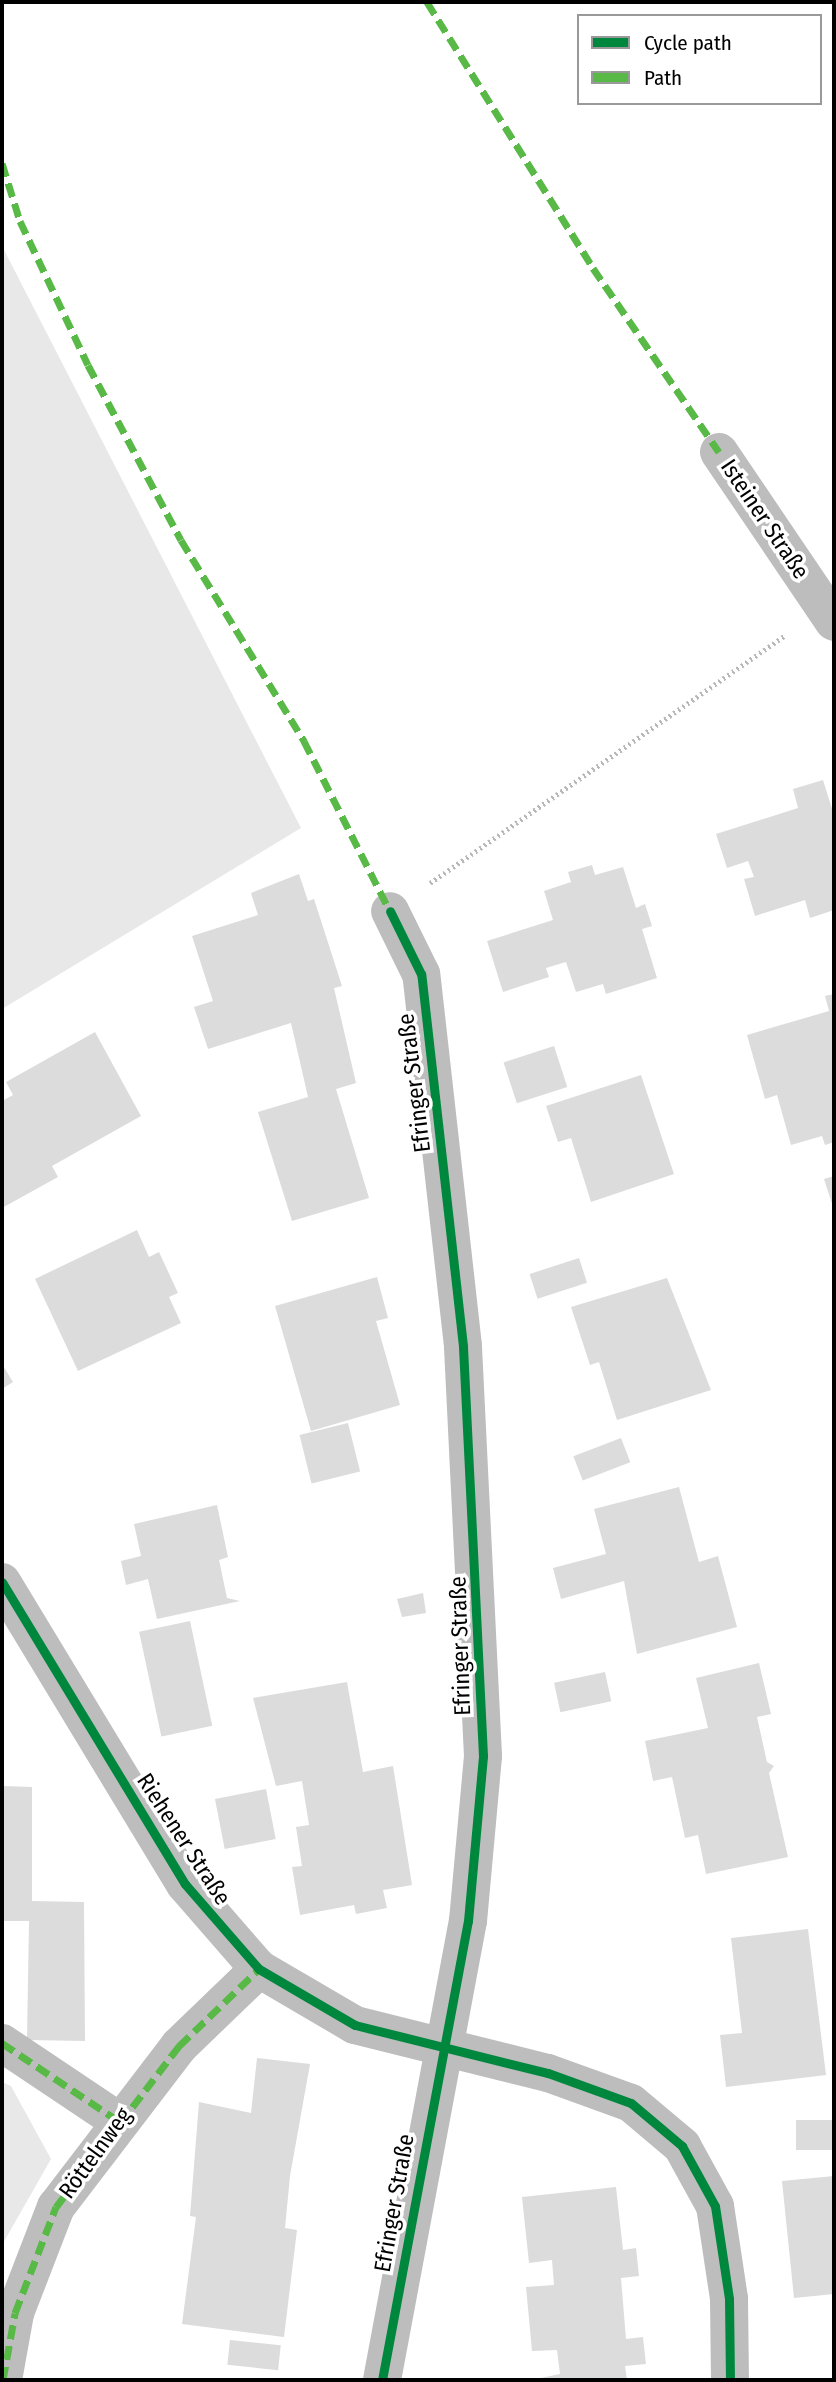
<!DOCTYPE html>
<meta charset="utf-8">
<style>
body{margin:0}
#map{position:relative;width:836px;height:2382px;overflow:hidden;background:#fff;font-family:"Fira Sans Condensed",sans-serif}
div>[style]{position:absolute}
.green>*{inset:0;background:#e8e8e8}
.building>*{inset:0;background:#dcdcdc;transform-origin:0 0}
.path>*{height:4.5px;margin-top:-2.25px;transform-origin:0;background:repeating-linear-gradient(90deg,#b8b8b8 0 2px,transparent 0 5.5px)}
.street>*{height:38px;margin:-19px;padding:0 19px;transform-origin:19px;border-radius:19px;background:#bdbdbd}
.quiet>*{height:7px;margin-top:-3.5px;transform-origin:0;background:repeating-linear-gradient(90deg,#58b947 0 14px,transparent 0 21px)}
.cycleway>*{height:9px;margin:-4.5px;padding:0 4.5px;transform-origin:4.5px;border-radius:4.5px;background:#00873e}
span{translate:-50% -50%;white-space:nowrap;text-align:center;line-height:1.15;-webkit-text-stroke:7px #fff;paint-order:stroke}
.street-label{font-size:23px;color:#000}
.frame{position:absolute;inset:0;border:4px solid #000;pointer-events:none}
.legend{position:absolute;left:577px;top:14px;width:245px;height:91px;box-sizing:border-box;background:#fff;border:2px solid #999;margin:0;padding:9px 12px;list-style:none;font-size:21px;color:#000}
.legend li{display:flex;align-items:center;gap:14px;height:35px}
.legend b{width:35px;border:2px solid #999}
</style>
<div id="map">
<div class="green">
<div style="clip-path:polygon(2px 246px,301px 828px,2px 1009px)"></div>
<div style="clip-path:polygon(2px 2082px,11px 2086px,51px 2159px,2px 2245px)"></div>
</div>
<div class="building">
<div style="clip-path:polygon(823px 780px,834px 815px,834px 910px,810px 918px,805px 900px,755px 916px,744px 879px,754px 877px,748px 861px,727px 868px,716px 834px,798px 808px,793px 789px)"></div>
<div style="clip-path:polygon(592px 865px,595px 875px,623px 867px,636px 908px,645px 904px,652px 926px,642px 929px,657px 978px,606px 994px,603px 984px,576px 992px,566px 962px,546px 968px,549px 977px,503px 992px,487px 941px,553px 920px,544px 891px,571px 882px,568px 872px)"></div>
<div style="clip-path:polygon(299px 874px,308px 901px,314px 899px,342px 986px,334px 988px,356px 1083px,336px 1089px,369px 1198px,292px 1221px,258px 1112px,308px 1097px,291px 1023px,208px 1049px,194px 1007px,213px 1001px,192px 936px,258px 915px,251px 893px)"></div>
<div style="clip-path:polygon(834px 994px,834px 1142px,825px 1145px,822px 1136px,791px 1145px,777px 1095px,765px 1099px,747px 1035px,829px 1011px,825px 996px)"></div>
<div style="clip-path:polygon(95px 1032px,141px 1116px,52px 1166px,58px 1177px,2px 1208px,2px 1101px,13px 1095px,6px 1082px)"></div>
<div style="left:554px;top:1046px;width:43px;height:53px;rotate:72deg"></div>
<div style="clip-path:polygon(641px 1075px,674px 1174px,591px 1202px,571px 1138px,558px 1142px,546px 1106px)"></div>
<div style="clip-path:polygon(834px 1176px,834px 1210px,824px 1179px)"></div>
<div style="clip-path:polygon(137px 1230px,149px 1257px,159px 1252px,178px 1293px,169px 1297px,181px 1323px,78px 1371px,35px 1279px)"></div>
<div style="left:579px;top:1258px;width:26px;height:52px;rotate:72deg"></div>
<div style="clip-path:polygon(377px 1277px,388px 1318px,376px 1321px,400px 1405px,311px 1431px,275px 1306px)"></div>
<div style="clip-path:polygon(667px 1278px,711px 1390px,617px 1420px,599px 1362px,590px 1365px,571px 1307px)"></div>
<div style="clip-path:polygon(2px 1364px,13px 1382px,2px 1389px)"></div>
<div style="left:348px;top:1423px;width:50px;height:50px;rotate:76deg"></div>
<div style="left:621px;top:1438px;width:26px;height:51px;rotate:69deg"></div>
<div style="clip-path:polygon(679px 1487px,699px 1562px,718px 1556px,737px 1627px,637px 1654px,624px 1581px,561px 1599px,553px 1568px,606px 1554px,594px 1509px)"></div>
<div style="clip-path:polygon(217px 1505px,228px 1557px,219px 1560px,227px 1598px,240px 1601px,157px 1619px,148px 1579px,126px 1585px,121px 1561px,141px 1556px,134px 1524px)"></div>
<div style="clip-path:polygon(423px 1593px,426px 1613px,402px 1617px,397px 1599px)"></div>
<div style="left:190px;top:1621px;width:107px;height:52px;rotate:78deg"></div>
<div style="clip-path:polygon(759px 1663px,771px 1714px,757px 1717px,767px 1762px,774px 1766px,769px 1773px,788px 1857px,706px 1874px,698px 1835px,685px 1838px,672px 1777px,653px 1781px,645px 1741px,708px 1728px,696px 1678px)"></div>
<div style="left:605px;top:1672px;width:30px;height:52px;rotate:78deg"></div>
<div style="clip-path:polygon(347px 1682px,363px 1772px,393px 1766px,412px 1885px,383px 1890px,387px 1908px,356px 1914px,354px 1905px,300px 1915px,292px 1867px,302px 1866px,296px 1827px,309px 1825px,302px 1781px,276px 1786px,253px 1698px)"></div>
<div style="clip-path:polygon(2px 1786px,32px 1787px,32px 1901px,84px 1902px,85px 2041px,27px 2040px,29px 1921px,2px 1921px)"></div>
<div style="left:266px;top:1789px;width:51px;height:52px;rotate:79deg"></div>
<div style="clip-path:polygon(808px 1929px,826px 2075px,726px 2087px,720px 2035px,742px 2033px,731px 1938px)"></div>
<div style="clip-path:polygon(257px 2058px,310px 2064px,290px 2176px,285px 2228px,297px 2230px,284px 2337px,182px 2324px,196px 2217px,190px 2216px,199px 2102px,251px 2113px)"></div>
<div style="left:834px;top:2120px;width:30px;height:38px;rotate:90deg"></div>
<div style="clip-path:polygon(834px 2176px,834px 2294px,794px 2298px,782px 2181px)"></div>
<div style="clip-path:polygon(616px 2187px,623px 2250px,636px 2248px,639px 2276px,621px 2278px,626px 2339px,643px 2337px,646px 2364px,625px 2366px,627px 2380px,531px 2380px,560px 2374px,557px 2350px,532px 2351px,526px 2287px,554px 2285px,552px 2260px,529px 2263px,522px 2197px)"></div>
<div style="left:230px;top:2340px;width:51px;height:25px;rotate:6deg"></div>
</div>
<div class="path">
<div style="left:430px;top:883px;width:432px;rotate:-34.9deg"></div>
</div>
<div class="street">
<div style="left:719px;top:452px;width:205px;rotate:55.9deg"></div>
<div style="left:2px;top:1582px;width:353px;rotate:58.8deg"></div>
<div style="left:185px;top:1884px;width:113px;rotate:49deg"></div>
<div style="left:259px;top:1969px;width:111px;rotate:30.3deg"></div>
<div style="left:355px;top:2025px;width:199px;rotate:14deg"></div>
<div style="left:548px;top:2073px;width:88px;rotate:19.9deg"></div>
<div style="left:631px;top:2103px;width:67px;rotate:40.1deg"></div>
<div style="left:682px;top:2146px;width:68px;rotate:61.2deg"></div>
<div style="left:715px;top:2206px;width:94px;rotate:81.4deg"></div>
<div style="left:729px;top:2299px;width:81px;rotate:89.3deg"></div>
<div style="left:2px;top:2043px;width:138px;rotate:33.8deg"></div>
<div style="left:3px;top:2380px;width:68px;rotate:-79.8deg"></div>
<div style="left:15px;top:2313px;width:114px;rotate:-68.9deg"></div>
<div style="left:56px;top:2207px;width:203px;rotate:-52.6deg"></div>
<div style="left:179px;top:2046px;width:111px;rotate:-43.9deg"></div>
<div style="left:382px;top:2380px;width:467px;rotate:-79.4deg"></div>
<div style="left:468px;top:1921px;width:166px;rotate:-84.8deg"></div>
<div style="left:483px;top:1756px;width:410px;rotate:-92.8deg"></div>
<div style="left:463px;top:1346px;width:374px;rotate:-96.4deg"></div>
<div style="left:421px;top:974px;width:70px;rotate:-116.2deg"></div>
</div>
<div class="quiet">
<div style="left:427px;top:2px;width:314px;rotate:58deg"></div>
<div style="left:593px;top:268px;width:223px;rotate:55.6deg"></div>
<div style="left:2px;top:163px;width:61px;rotate:72.8deg"></div>
<div style="left:20px;top:221px;width:159px;rotate:64.7deg"></div>
<div style="left:88px;top:365px;width:198px;rotate:62deg"></div>
<div style="left:181px;top:540px;width:236px;rotate:58.5deg"></div>
<div style="left:304px;top:741px;width:191px;rotate:63.2deg"></div>
<div style="left:2px;top:2043px;width:138px;rotate:33.8deg"></div>
<div style="left:3px;top:2380px;width:68px;rotate:-79.8deg"></div>
<div style="left:15px;top:2313px;width:114px;rotate:-68.9deg"></div>
<div style="left:56px;top:2207px;width:203px;rotate:-52.6deg"></div>
<div style="left:179px;top:2046px;width:111px;rotate:-43.9deg"></div>
</div>
<div class="cycleway">
<div style="left:2px;top:1582px;width:353px;rotate:58.8deg"></div>
<div style="left:185px;top:1884px;width:113px;rotate:49deg"></div>
<div style="left:259px;top:1969px;width:111px;rotate:30.3deg"></div>
<div style="left:355px;top:2025px;width:199px;rotate:14deg"></div>
<div style="left:548px;top:2073px;width:88px;rotate:19.9deg"></div>
<div style="left:631px;top:2103px;width:67px;rotate:40.1deg"></div>
<div style="left:682px;top:2146px;width:68px;rotate:61.2deg"></div>
<div style="left:715px;top:2206px;width:94px;rotate:81.4deg"></div>
<div style="left:729px;top:2299px;width:81px;rotate:89.3deg"></div>
<div style="left:382px;top:2380px;width:467px;rotate:-79.4deg"></div>
<div style="left:468px;top:1921px;width:166px;rotate:-84.8deg"></div>
<div style="left:483px;top:1756px;width:410px;rotate:-92.8deg"></div>
<div style="left:463px;top:1346px;width:374px;rotate:-96.4deg"></div>
<div style="left:421px;top:974px;width:70px;rotate:-116.2deg"></div>
</div>
<div class="street-label">
<span style="left:765px;top:519px;rotate:56deg">Isteiner Straße</span>
<span style="left:414px;top:1083px;rotate:-97deg">Efringer Straße</span>
<span style="left:460px;top:1646px;rotate:-92deg">Efringer Straße</span>
<span style="left:184px;top:1839px;rotate:57deg">Riehener Straße</span>
<span style="left:95px;top:2153px;rotate:-54deg">Röttelnweg</span>
<span style="left:394px;top:2203px;rotate:-80deg">Efringer Straße</span>
</div>
<div class="frame"></div>
<ul class="legend">
<li><b style="height:9px;background:#00873e"></b>Cycle path</li>
<li><b style="height:9px;background:#58b947"></b>Path</li>
</ul>
</div>
